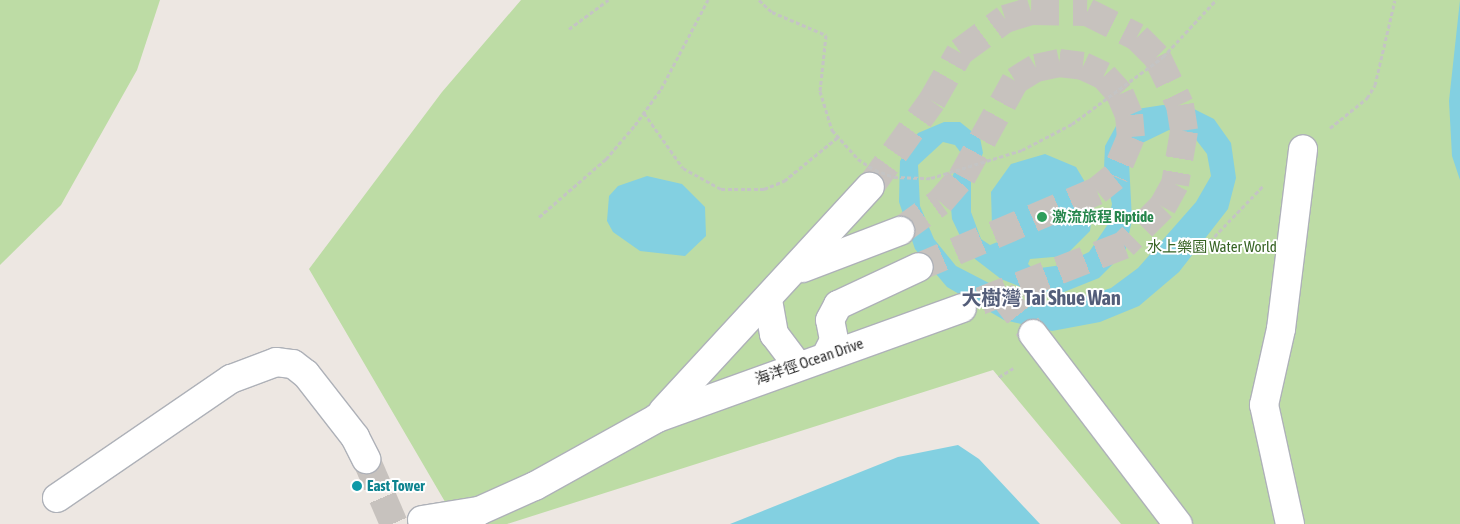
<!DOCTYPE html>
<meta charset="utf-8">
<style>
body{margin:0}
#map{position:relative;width:1460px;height:524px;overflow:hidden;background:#ede7e2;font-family:"Asap Condensed","Noto Sans TC",sans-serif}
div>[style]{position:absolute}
.green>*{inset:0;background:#bddca5}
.water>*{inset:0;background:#83d0e1}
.minor-tunnel>*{height:28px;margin-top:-14px;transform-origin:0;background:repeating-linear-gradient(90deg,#c7c2be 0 28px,transparent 0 42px)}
.path>*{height:3px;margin-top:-1.5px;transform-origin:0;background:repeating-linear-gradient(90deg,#c4c4c4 0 4px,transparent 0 6.5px)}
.roads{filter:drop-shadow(1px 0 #aeb1b8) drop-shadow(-1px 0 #aeb1b8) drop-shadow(0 1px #aeb1b8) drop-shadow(0 -1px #aeb1b8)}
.minor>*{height:28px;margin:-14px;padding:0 14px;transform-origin:14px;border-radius:14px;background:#fff}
.path-bridge>*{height:3px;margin-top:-1.5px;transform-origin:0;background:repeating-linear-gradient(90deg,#c4c4c4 0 4px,transparent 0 6.5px)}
.dots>*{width:14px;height:14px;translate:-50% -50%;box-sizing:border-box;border:2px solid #fff;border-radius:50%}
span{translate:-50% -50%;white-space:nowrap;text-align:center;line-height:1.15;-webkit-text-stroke:4px #fff;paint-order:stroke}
.leisure-label{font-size:15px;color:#27864d;font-weight:700}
.left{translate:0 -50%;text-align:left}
.park-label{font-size:15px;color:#376324}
.street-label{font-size:15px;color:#2d2d2d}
.culture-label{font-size:15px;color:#0d838f;font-weight:700}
.district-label{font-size:20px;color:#535d79;font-weight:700}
</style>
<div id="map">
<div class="green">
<div style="clip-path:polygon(0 0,160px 0,137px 70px,61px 205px,0 265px)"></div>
<div style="clip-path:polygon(521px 0,1460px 0,1460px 524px,1121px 524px,993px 370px,507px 524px,458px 524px,309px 269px,442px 92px)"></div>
</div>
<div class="water">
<div style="clip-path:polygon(1460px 0,1460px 180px,1452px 156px,1449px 101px)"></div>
<div style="clip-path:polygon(evenodd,1163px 105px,1192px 108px,1214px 119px,1231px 143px,1236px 178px,1228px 209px,1179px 272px,1139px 306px,1100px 322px,1052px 331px,1004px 320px,947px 287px,915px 249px,899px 202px,900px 161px,918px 133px,944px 122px,960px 122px,980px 138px,983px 153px,971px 181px,971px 212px,981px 239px,990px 245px,1000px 241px,992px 226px,991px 192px,1011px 164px,1045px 154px,1076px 167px,1094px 197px,1090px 231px,1065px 256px,1030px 259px,1028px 264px,1033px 269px,1062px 265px,1089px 252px,1108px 224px,1112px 204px,1104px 169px,1105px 146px,1116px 126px,1137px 109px,1163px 105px,1169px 130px,1194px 137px,1207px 154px,1211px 176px,1196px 202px,1138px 268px,1111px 288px,1059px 305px,1024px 301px,956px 266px,934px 239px,920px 206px,918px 165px,943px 142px,955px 145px,961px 153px,949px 186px,952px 219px,962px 240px,975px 259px,1001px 279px,1029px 290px,1059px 294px,1099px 278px,1125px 252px,1132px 220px,1129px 162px,1136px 146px,1169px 130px)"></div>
<div style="clip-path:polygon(647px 176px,682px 184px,705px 207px,706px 236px,685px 256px,640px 251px,613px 232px,607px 221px,609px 196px,618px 186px)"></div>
<div style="clip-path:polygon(958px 445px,979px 459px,1040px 524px,730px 524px,898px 457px)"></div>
</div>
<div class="minor-tunnel">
<div style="left:870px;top:187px;width:106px;rotate:-54.2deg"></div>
<div style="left:932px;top:101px;width:56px;rotate:-60.3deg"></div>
<div style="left:960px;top:52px;width:56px;rotate:-36.3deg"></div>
<div style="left:1005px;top:19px;width:27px;rotate:-17deg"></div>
<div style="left:1031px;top:11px;width:56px;rotate:1deg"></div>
<div style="left:1087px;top:12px;width:56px;rotate:26.6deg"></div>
<div style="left:1137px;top:37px;width:28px;rotate:45deg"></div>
<div style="left:1157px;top:57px;width:53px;rotate:64.4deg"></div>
<div style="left:1180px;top:105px;width:26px;rotate:81deg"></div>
<div style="left:1184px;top:131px;width:54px;rotate:99.6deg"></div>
<div style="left:1175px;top:184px;width:26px;rotate:119deg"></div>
<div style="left:1162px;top:207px;width:54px;rotate:135deg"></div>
<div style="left:1124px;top:245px;width:174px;rotate:158.7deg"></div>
<div style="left:900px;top:231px;width:49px;rotate:-35.9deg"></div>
<div style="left:940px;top:202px;width:33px;rotate:-49deg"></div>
<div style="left:962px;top:177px;width:110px;rotate:-61.1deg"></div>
<div style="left:1015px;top:81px;width:25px;rotate:-32deg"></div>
<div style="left:1036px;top:68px;width:24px;rotate:-12deg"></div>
<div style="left:1059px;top:63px;width:24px;rotate:7deg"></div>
<div style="left:1083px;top:66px;width:23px;rotate:25deg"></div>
<div style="left:1104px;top:76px;width:24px;rotate:48deg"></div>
<div style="left:1120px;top:94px;width:23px;rotate:67deg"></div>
<div style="left:1129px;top:115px;width:22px;rotate:85deg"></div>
<div style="left:1131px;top:137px;width:43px;rotate:113deg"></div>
<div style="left:1114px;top:177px;width:22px;rotate:141deg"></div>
<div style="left:1097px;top:191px;width:194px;rotate:156.9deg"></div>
<div style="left:1001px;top:293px;width:52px;rotate:52deg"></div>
<div style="left:366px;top:459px;width:71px;rotate:66.7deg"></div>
</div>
<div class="path">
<div style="left:759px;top:0;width:18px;rotate:43deg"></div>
<div style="left:772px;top:12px;width:59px;rotate:23.1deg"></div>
<div style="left:569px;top:29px;width:49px;rotate:-36.6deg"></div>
<div style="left:644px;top:113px;width:67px;rotate:54.7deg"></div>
<div style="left:683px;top:168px;width:43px;rotate:28.9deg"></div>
<div style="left:721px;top:189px;width:43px"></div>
<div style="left:764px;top:189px;width:22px;rotate:-22deg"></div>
<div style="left:784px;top:181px;width:70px;rotate:-39.2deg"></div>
<div style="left:1330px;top:128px;width:48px;rotate:-39deg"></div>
<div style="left:1367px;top:98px;width:15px;rotate:-58deg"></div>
<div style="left:1375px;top:85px;width:87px;rotate:-76.8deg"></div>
<div style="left:539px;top:217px;width:89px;rotate:-40.9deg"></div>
<div style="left:606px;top:159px;width:45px;rotate:-49.5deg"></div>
<div style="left:635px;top:125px;width:44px;rotate:-54.2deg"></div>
<div style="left:661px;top:89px;width:101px;rotate:-62.2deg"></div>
<div style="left:1210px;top:241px;width:76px;rotate:-46.1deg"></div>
<div style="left:999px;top:377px;width:19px;rotate:-32deg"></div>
</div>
<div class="roads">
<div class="minor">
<div style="left:803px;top:268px;width:104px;rotate:-20.9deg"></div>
<div style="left:768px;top:300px;width:35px;rotate:80deg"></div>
<div style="left:774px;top:334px;width:39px;rotate:53deg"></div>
<div style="left:1033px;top:334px;width:239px;rotate:52.7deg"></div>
<div style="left:827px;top:354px;width:16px;rotate:-63deg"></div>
<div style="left:834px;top:340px;width:20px;rotate:-101deg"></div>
<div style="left:830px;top:320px;width:17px;rotate:-62deg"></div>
<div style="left:838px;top:305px;width:89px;rotate:-25.1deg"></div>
<div style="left:663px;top:411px;width:305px;rotate:-47.3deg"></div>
<div style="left:57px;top:498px;width:211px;rotate:-34.4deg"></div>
<div style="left:231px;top:379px;width:48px;rotate:-20.7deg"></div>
<div style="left:276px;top:362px;width:17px;rotate:7deg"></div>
<div style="left:293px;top:364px;width:16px;rotate:38deg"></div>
<div style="left:306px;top:374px;width:80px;rotate:52.1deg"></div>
<div style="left:355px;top:437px;width:25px;rotate:63deg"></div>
<div style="left:422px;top:520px;width:58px;rotate:-9deg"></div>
<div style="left:479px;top:511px;width:61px;rotate:-24.1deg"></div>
<div style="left:535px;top:486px;width:140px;rotate:-29.1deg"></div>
<div style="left:657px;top:418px;width:324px;rotate:-19.8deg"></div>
<div style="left:1290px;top:524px;width:122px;rotate:-102.3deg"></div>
<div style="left:1264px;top:405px;width:78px;rotate:-77.4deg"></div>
<div style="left:1281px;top:329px;width:181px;rotate:-83deg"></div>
</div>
</div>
<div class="path-bridge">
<div style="left:826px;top:35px;width:56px;rotate:96.1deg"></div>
<div style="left:820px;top:91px;width:41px;rotate:72.9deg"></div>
<div style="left:832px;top:130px;width:39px;rotate:48deg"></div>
<div style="left:858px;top:159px;width:20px;rotate:33deg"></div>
<div style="left:875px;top:170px;width:20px;rotate:20deg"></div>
<div style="left:894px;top:177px;width:37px;rotate:2deg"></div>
<div style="left:931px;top:178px;width:95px;rotate:-17.1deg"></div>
<div style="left:1022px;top:150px;width:56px;rotate:-27.5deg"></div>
<div style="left:1072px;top:124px;width:113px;rotate:-36.4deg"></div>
<div style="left:1163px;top:57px;width:78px;rotate:-47.1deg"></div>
</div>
<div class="dots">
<div style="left:1042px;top:217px;background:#2e9e5b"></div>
<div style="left:357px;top:486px;background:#0f9aa8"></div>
</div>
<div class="leisure-label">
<span class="left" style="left:1052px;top:217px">激流旅程 Riptide</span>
</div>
<div class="park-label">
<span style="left:1212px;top:247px">水上樂園 Water World</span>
</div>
<div class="street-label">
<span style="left:809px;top:361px;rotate:-19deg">海洋徑 Ocean Drive</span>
</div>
<div class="culture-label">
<span class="left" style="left:367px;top:486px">East Tower</span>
</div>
<div class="district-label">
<span style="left:1041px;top:297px">大樹灣 Tai Shue Wan</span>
</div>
</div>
